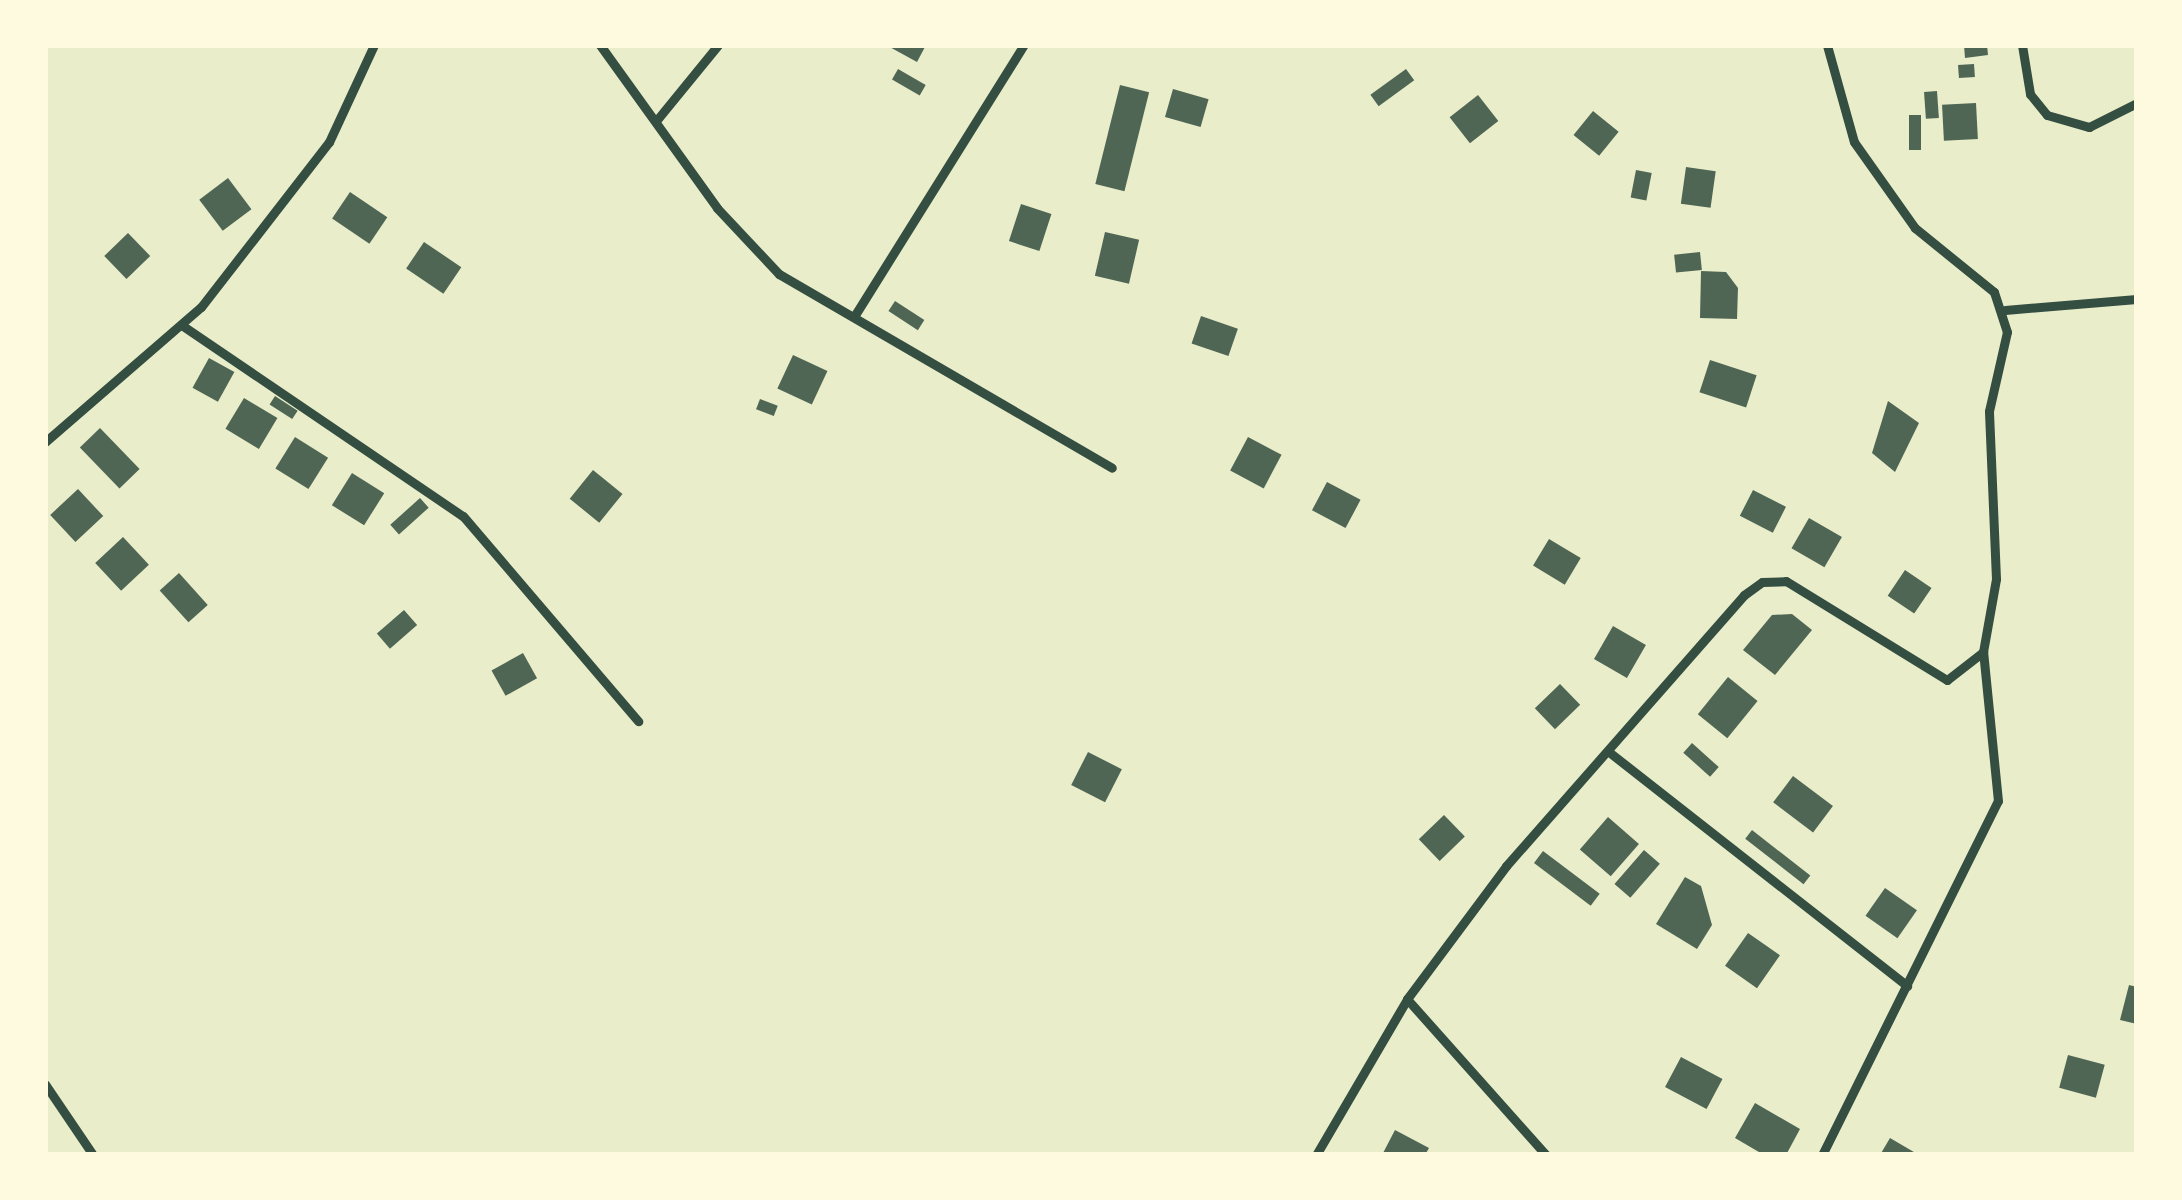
<!DOCTYPE html>
<style>
body{margin:0}
#map{position:relative;width:2182px;height:1200px;overflow:hidden;background:#e9edc9;font-family:"PT Serif",serif}
div>[style]{position:absolute}
.building>*{inset:0;background:#4f6655;transform-origin:0 0}
.minor>*{height:9px;margin:-4.5px;padding:0 4.5px;transform-origin:4.5px;border-radius:4.5px;background:#344e41}
span{translate:-50% -50%;white-space:nowrap;text-align:center;line-height:1.15;-webkit-text-stroke:9px #fefae0;paint-order:stroke}
.frame{position:absolute;inset:0;border:48px solid #fefae0;pointer-events:none}
</style>
<div id="map">
<div class="building">
<div style="clip-path:polygon(886px 45px,926px 45px,917px 62px)"></div>
<div style="clip-path:polygon(1964px 45px,1987px 45px,1988px 55px,1965px 58px)"></div>
<div style="left:1974px;top:64px;width:13px;height:16px;rotate:86deg"></div>
<div style="left:898px;top:69px;width:32px;height:12px;rotate:30deg"></div>
<div style="left:1406px;top:69px;width:14px;height:44px;rotate:54deg"></div>
<div style="left:1120px;top:85px;width:30px;height:102px;rotate:14deg"></div>
<div style="left:1173px;top:89px;width:37px;height:29px;rotate:16deg"></div>
<div style="left:1937px;top:91px;width:27px;height:13px;rotate:86deg"></div>
<div style="left:1478px;top:95px;width:33px;height:36px;rotate:52deg"></div>
<div style="left:1976px;top:103px;width:36px;height:34px;rotate:87deg"></div>
<div style="left:1593px;top:111px;width:33px;height:31px;rotate:39deg"></div>
<div style="left:1909px;top:115px;width:12px;height:35px"></div>
<div style="left:1686px;top:167px;width:30px;height:37px;rotate:8deg"></div>
<div style="left:1636px;top:170px;width:16px;height:28px;rotate:11deg"></div>
<div style="left:228px;top:178px;width:39px;height:36px;rotate:53deg"></div>
<div style="left:350px;top:192px;width:45px;height:32px;rotate:34deg"></div>
<div style="left:1021px;top:204px;width:32px;height:39px;rotate:18deg"></div>
<div style="left:1105px;top:232px;width:35px;height:45px;rotate:13deg"></div>
<div style="left:128px;top:233px;width:32px;height:33px;rotate:46deg"></div>
<div style="left:424px;top:242px;width:45px;height:32px;rotate:34deg"></div>
<div style="left:1700px;top:252px;width:18px;height:26px;rotate:84deg"></div>
<div style="clip-path:polygon(1701px 271px,1726px 272px,1738px 288px,1737px 319px,1700px 318px)"></div>
<div style="left:895px;top:301px;width:35px;height:12px;rotate:33deg"></div>
<div style="left:1201px;top:316px;width:39px;height:29px;rotate:19deg"></div>
<div style="left:793px;top:355px;width:38px;height:37px;rotate:25deg"></div>
<div style="left:209px;top:358px;width:29px;height:34px;rotate:29deg"></div>
<div style="left:1710px;top:360px;width:49px;height:34px;rotate:18deg"></div>
<div style="left:275px;top:396px;width:27px;height:10px;rotate:33deg"></div>
<div style="left:244px;top:398px;width:39px;height:36px;rotate:31deg"></div>
<div style="left:760px;top:399px;width:19px;height:11px;rotate:21deg"></div>
<div style="clip-path:polygon(1888px 401px,1919px 423px,1895px 472px,1872px 453px)"></div>
<div style="left:100px;top:428px;width:57px;height:28px;rotate:46deg"></div>
<div style="left:295px;top:437px;width:39px;height:37px;rotate:32deg"></div>
<div style="left:1248px;top:437px;width:38px;height:38px;rotate:28deg"></div>
<div style="left:593px;top:470px;width:38px;height:37px;rotate:39deg"></div>
<div style="left:352px;top:473px;width:38px;height:38px;rotate:32deg"></div>
<div style="left:1327px;top:482px;width:38px;height:32px;rotate:28deg"></div>
<div style="left:78px;top:489px;width:37px;height:38px;rotate:47deg"></div>
<div style="left:1753px;top:490px;width:37px;height:29px;rotate:27deg"></div>
<div style="left:420px;top:498px;width:13px;height:40px;rotate:48deg"></div>
<div style="left:1809px;top:518px;width:38px;height:35px;rotate:30deg"></div>
<div style="left:123px;top:537px;width:38px;height:38px;rotate:47deg"></div>
<div style="left:1549px;top:539px;width:37px;height:31px;rotate:31deg"></div>
<div style="left:1905px;top:570px;width:32px;height:31px;rotate:34deg"></div>
<div style="left:179px;top:573px;width:43px;height:26px;rotate:48deg"></div>
<div style="left:404px;top:610px;width:20px;height:36px;rotate:49deg"></div>
<div style="clip-path:polygon(1792px 614px,1812px 630px,1775px 675px,1743px 650px,1772px 615px)"></div>
<div style="left:1613px;top:626px;width:38px;height:38px;rotate:30deg"></div>
<div style="left:523px;top:653px;width:29px;height:36px;rotate:61deg"></div>
<div style="left:1728px;top:677px;width:38px;height:48px;rotate:39deg"></div>
<div style="left:1560px;top:684px;width:29px;height:35px;rotate:46deg"></div>
<div style="left:1692px;top:743px;width:36px;height:13px;rotate:42deg"></div>
<div style="left:1088px;top:752px;width:38px;height:37px;rotate:27deg"></div>
<div style="left:1793px;top:776px;width:50px;height:33px;rotate:37deg"></div>
<div style="left:1444px;top:815px;width:30px;height:35px;rotate:46deg"></div>
<div style="left:1608px;top:817px;width:41px;height:43px;rotate:41deg"></div>
<div style="left:1752px;top:830px;width:74px;height:11px;rotate:38deg"></div>
<div style="left:1644px;top:850px;width:21px;height:45px;rotate:41deg"></div>
<div style="left:1543px;top:851px;width:71px;height:15px;rotate:37deg"></div>
<div style="clip-path:polygon(1685px 877px,1701px 886px,1712px 925px,1697px 949px,1656px 924px)"></div>
<div style="left:1885px;top:888px;width:39px;height:34px;rotate:35deg"></div>
<div style="left:1748px;top:933px;width:39px;height:40px;rotate:35deg"></div>
<div style="clip-path:polygon(2129px 985px,2137px 987px,2137px 1024px,2120px 1020px)"></div>
<div style="left:2068px;top:1055px;width:38px;height:34px;rotate:15deg"></div>
<div style="left:1681px;top:1057px;width:47px;height:34px;rotate:28deg"></div>
<div style="clip-path:polygon(1755px 1103px,1800px 1129px,1786px 1155px,1764px 1155px,1735px 1138px)"></div>
<div style="clip-path:polygon(1395px 1130px,1429px 1148px,1425px 1155px,1382px 1155px)"></div>
<div style="clip-path:polygon(1890px 1138px,1919px 1155px,1880px 1155px)"></div>
</div>
<div class="minor">
<div style="left:600px;top:45px;width:201px;rotate:54.3deg"></div>
<div style="left:717px;top:208px;width:91px;rotate:46.8deg"></div>
<div style="left:779px;top:274px;width:385px;rotate:30.2deg"></div>
<div style="left:2022px;top:45px;width:50px;rotate:80.7deg"></div>
<div style="left:2030px;top:94px;width:27px;rotate:51deg"></div>
<div style="left:2047px;top:115px;width:44px;rotate:15.9deg"></div>
<div style="left:2089px;top:127px;width:54px;rotate:-26.6deg"></div>
<div style="left:656px;top:121px;width:98px;rotate:-50.8deg"></div>
<div style="left:2005px;top:310px;width:132px;rotate:-4.8deg"></div>
<div style="left:855px;top:315px;width:319px;rotate:-58deg"></div>
<div style="left:183px;top:326px;width:338px;rotate:34.2deg"></div>
<div style="left:463px;top:516px;width:270px;rotate:49.5deg"></div>
<div style="left:45px;top:442px;width:206px;rotate:-40.9deg"></div>
<div style="left:201px;top:307px;width:209px;rotate:-52.2deg"></div>
<div style="left:329px;top:142px;width:107px;rotate:-65.1deg"></div>
<div style="left:1609px;top:752px;width:379px;rotate:38.1deg"></div>
<div style="left:1407px;top:999px;width:209px;rotate:48.3deg"></div>
<div style="left:45px;top:1084px;width:86px;rotate:55.9deg"></div>
<div style="left:1316px;top:1155px;width:181px;rotate:-59.7deg"></div>
<div style="left:1407px;top:999px;width:166px;rotate:-53.3deg"></div>
<div style="left:1506px;top:866px;width:361px;rotate:-48.7deg"></div>
<div style="left:1744px;top:595px;width:22px;rotate:-36deg"></div>
<div style="left:1762px;top:582px;width:24px;rotate:-2deg"></div>
<div style="left:1786px;top:581px;width:189px;rotate:31.6deg"></div>
<div style="left:1947px;top:680px;width:46px;rotate:-37.9deg"></div>
<div style="left:1822px;top:1155px;width:395px;rotate:-63.6deg"></div>
<div style="left:1998px;top:801px;width:150px;rotate:-95.7deg"></div>
<div style="left:1983px;top:652px;width:74px;rotate:-79.9deg"></div>
<div style="left:1996px;top:579px;width:168px;rotate:-92.4deg"></div>
<div style="left:1989px;top:411px;width:81px;rotate:-77.2deg"></div>
<div style="left:2007px;top:332px;width:42px;rotate:-108deg"></div>
<div style="left:1994px;top:292px;width:102px;rotate:-141deg"></div>
<div style="left:1915px;top:228px;width:105px;rotate:-125.3deg"></div>
<div style="left:1854px;top:142px;width:101px;rotate:-105.6deg"></div>
</div>
<div class="frame"></div>
</div>
